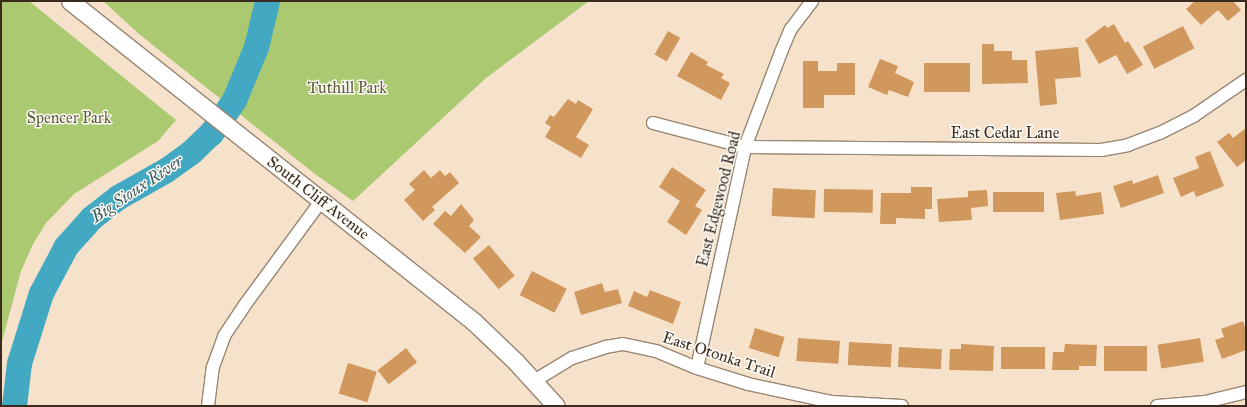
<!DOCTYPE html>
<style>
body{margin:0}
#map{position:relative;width:1247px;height:407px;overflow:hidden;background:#f6e2cb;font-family:"IM FELL Great Primer",serif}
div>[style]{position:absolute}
.green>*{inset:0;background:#abc970}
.river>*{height:25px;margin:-12.5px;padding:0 12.5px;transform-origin:12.5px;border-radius:12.5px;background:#43a9c3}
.building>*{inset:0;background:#d0985d;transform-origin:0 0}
.roads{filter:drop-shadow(1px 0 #988674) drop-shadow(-1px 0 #988674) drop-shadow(0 1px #988674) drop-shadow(0 -1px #988674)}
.street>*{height:12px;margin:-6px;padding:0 6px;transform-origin:6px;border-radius:6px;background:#fff}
.secondary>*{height:17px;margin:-8.5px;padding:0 8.5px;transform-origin:8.5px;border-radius:8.5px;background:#fff}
span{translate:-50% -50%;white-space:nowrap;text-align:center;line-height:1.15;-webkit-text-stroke:3px #fdfcf7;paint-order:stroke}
.park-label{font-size:16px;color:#5d5a37}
.street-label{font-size:16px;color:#3b2a1e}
.water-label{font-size:17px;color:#3e5d60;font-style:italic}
.frame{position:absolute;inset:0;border:2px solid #3b2a1e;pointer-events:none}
</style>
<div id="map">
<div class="green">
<div style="clip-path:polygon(1px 1px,29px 1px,176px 120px,158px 141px,74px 194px,46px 223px,33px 244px,21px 271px,1px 345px)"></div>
<div style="clip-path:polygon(103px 1px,589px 1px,486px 78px,353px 201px,315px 174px,139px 34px)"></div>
</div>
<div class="river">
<div style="left:14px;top:406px;width:43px;rotate:-83.4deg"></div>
<div style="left:19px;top:363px;width:73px;rotate:-72.6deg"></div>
<div style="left:41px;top:293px;width:53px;rotate:-62deg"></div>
<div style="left:66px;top:246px;width:38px;rotate:-48deg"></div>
<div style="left:91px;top:218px;width:34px;rotate:-38deg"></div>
<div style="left:118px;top:197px;width:55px;rotate:-29.4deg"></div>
<div style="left:166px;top:170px;width:31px;rotate:-36deg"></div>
<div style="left:191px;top:152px;width:28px;rotate:-44deg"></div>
<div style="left:211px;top:133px;width:40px;rotate:-55.1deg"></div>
<div style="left:234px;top:100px;width:57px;rotate:-67.5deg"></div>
<div style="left:256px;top:47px;width:47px;rotate:-76.6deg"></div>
</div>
<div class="building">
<div style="clip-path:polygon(1195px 1px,1233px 1px,1241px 10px,1228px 21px,1218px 10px,1201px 25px,1186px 9px)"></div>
<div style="clip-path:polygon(1114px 24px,1125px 43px,1128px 41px,1143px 65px,1127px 74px,1116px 55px,1099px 64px,1085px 40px,1105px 25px,1107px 28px)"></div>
<div style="left:1183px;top:26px;width:25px;height:45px;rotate:63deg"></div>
<div style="left:668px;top:31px;width:14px;height:27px;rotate:30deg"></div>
<div style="clip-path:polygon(982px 44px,994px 44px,994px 51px,1012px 51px,1012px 60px,1027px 60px,1028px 83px,982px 84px)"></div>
<div style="clip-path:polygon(1078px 47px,1081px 77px,1055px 79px,1057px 104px,1040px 106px,1035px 51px)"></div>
<div style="clip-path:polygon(691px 52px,708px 62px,706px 65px,724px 74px,721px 78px,730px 83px,721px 100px,677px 76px)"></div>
<div style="clip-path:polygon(880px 59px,898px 66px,895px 73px,914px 82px,908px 97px,889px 90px,887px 95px,868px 87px)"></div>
<div style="clip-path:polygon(803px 61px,818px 61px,818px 71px,837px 71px,837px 63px,855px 63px,855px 95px,824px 95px,824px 108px,803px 108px)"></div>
<div style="left:970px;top:63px;width:29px;height:46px;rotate:90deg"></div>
<div style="clip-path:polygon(568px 99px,576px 104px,578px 100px,593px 109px,576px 137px,589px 145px,581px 158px,545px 137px,551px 127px,545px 123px,550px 115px,554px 117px)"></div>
<div style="clip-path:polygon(1246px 128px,1246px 160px,1237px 167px,1217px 142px,1229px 133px,1233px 138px)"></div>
<div style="clip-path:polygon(1210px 151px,1224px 186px,1196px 197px,1194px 191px,1181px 197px,1173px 178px,1199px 168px,1195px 157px)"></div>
<div style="clip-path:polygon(672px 167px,706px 190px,695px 206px,702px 210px,686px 235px,667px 222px,680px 201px,659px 187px)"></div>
<div style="clip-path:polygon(424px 170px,431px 178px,440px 170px,445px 176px,450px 172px,459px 183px,432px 207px,435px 210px,423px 221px,404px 200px,415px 190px,409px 184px)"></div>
<div style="clip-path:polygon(1158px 175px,1164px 193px,1121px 208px,1113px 186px,1132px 180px,1133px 184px)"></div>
<div style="clip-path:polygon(911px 187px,932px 187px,932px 209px,925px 209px,925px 219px,896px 218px,896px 224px,880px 224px,881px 193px,911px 193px)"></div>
<div style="left:773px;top:188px;width:43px;height:28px;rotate:3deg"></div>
<div style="left:824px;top:189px;width:49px;height:23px;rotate:1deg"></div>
<div style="clip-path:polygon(987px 190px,988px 206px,971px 208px,972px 220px,939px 222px,937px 199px,968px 197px,968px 191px)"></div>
<div style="clip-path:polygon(1075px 191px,1076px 196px,1101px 192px,1104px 214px,1060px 220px,1056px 193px)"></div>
<div style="left:993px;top:192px;width:51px;height:20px"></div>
<div style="clip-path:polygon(461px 204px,474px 220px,469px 226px,481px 237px,465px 253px,433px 224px,445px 211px,451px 216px)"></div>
<div style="left:489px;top:245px;width:40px;height:21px;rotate:50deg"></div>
<div style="left:532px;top:271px;width:39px;height:27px;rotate:27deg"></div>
<div style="clip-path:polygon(602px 283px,605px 292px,618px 289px,622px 303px,581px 315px,574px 292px)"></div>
<div style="clip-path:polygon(650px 290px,681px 302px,673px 324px,628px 306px,634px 291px,647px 297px)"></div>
<div style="clip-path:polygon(1243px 321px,1246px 330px,1246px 350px,1222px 359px,1215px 340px,1224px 337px,1221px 329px)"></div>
<div style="left:755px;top:328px;width:31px;height:21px;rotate:17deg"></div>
<div style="left:798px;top:338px;width:42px;height:23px;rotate:4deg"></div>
<div style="left:1200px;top:338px;width:24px;height:43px;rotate:81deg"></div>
<div style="left:849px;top:342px;width:43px;height:23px;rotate:3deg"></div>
<div style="clip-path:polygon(961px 344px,994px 346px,993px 371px,949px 370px,950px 349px,961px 349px)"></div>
<div style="clip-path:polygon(1065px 344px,1097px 345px,1096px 366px,1079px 366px,1079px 370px,1052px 370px,1053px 352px,1064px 352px)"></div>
<div style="left:1104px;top:346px;width:43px;height:25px"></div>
<div style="left:899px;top:347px;width:43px;height:20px;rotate:3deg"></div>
<div style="left:1001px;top:347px;width:44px;height:22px"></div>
<div style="left:406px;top:348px;width:18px;height:36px;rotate:52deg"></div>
<div style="left:348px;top:363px;width:30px;height:32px;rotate:17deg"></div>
</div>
<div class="roads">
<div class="street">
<div style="left:653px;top:123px;width:95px;rotate:14.6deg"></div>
<div style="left:745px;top:147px;width:356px;rotate:0.5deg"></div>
<div style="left:1101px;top:150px;width:27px;rotate:-10deg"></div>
<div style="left:1128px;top:145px;width:34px;rotate:-21deg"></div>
<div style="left:1160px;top:133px;width:39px;rotate:-27deg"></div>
<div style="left:1195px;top:115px;width:62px;rotate:-34.5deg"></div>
<div style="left:697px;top:368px;width:226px;rotate:-77.7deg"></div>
<div style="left:745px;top:147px;width:102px;rotate:-69.2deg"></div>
<div style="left:781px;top:52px;width:25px;rotate:-67deg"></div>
<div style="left:791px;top:29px;width:35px;rotate:-53deg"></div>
<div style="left:534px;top:381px;width:44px;rotate:-31.2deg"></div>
<div style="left:572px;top:358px;width:35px;rotate:-18deg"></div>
<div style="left:605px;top:347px;width:18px;rotate:-9deg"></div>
<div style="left:623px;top:344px;width:34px;rotate:12deg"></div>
<div style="left:656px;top:351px;width:44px;rotate:22.5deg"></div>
<div style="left:697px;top:368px;width:53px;rotate:17.4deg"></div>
<div style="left:748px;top:384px;width:52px;rotate:12.2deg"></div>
<div style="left:799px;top:395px;width:34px;rotate:12deg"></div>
<div style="left:832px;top:402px;width:70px;rotate:3.3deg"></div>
<div style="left:208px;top:406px;width:39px;rotate:-83deg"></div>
<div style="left:213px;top:367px;width:33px;rotate:-70deg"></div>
<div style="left:224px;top:336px;width:36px;rotate:-56deg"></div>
<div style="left:244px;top:306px;width:130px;rotate:-53.7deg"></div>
<div style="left:1157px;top:406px;width:48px;rotate:-4.8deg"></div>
<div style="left:1205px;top:402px;width:42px;rotate:-13.7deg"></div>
</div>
<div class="secondary">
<div style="left:70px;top:1px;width:515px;rotate:38.45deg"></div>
<div style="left:473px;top:321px;width:59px;rotate:43.6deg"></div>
<div style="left:516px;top:362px;width:59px;rotate:47.7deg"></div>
</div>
</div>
<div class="park-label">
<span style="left:347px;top:88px">Tuthill Park</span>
<span style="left:69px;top:118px">Spencer Park</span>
</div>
<div class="street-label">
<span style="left:1005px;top:133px">East Cedar Lane</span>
<span style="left:318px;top:198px;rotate:38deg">South Cliff Avenue</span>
<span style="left:719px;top:199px;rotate:-76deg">East Edgewood Road</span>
<span style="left:719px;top:355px;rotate:18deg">East Otonka Trail</span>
</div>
<div class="water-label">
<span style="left:137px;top:189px;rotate:-34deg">Big Sioux River</span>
</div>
<div class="frame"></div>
</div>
